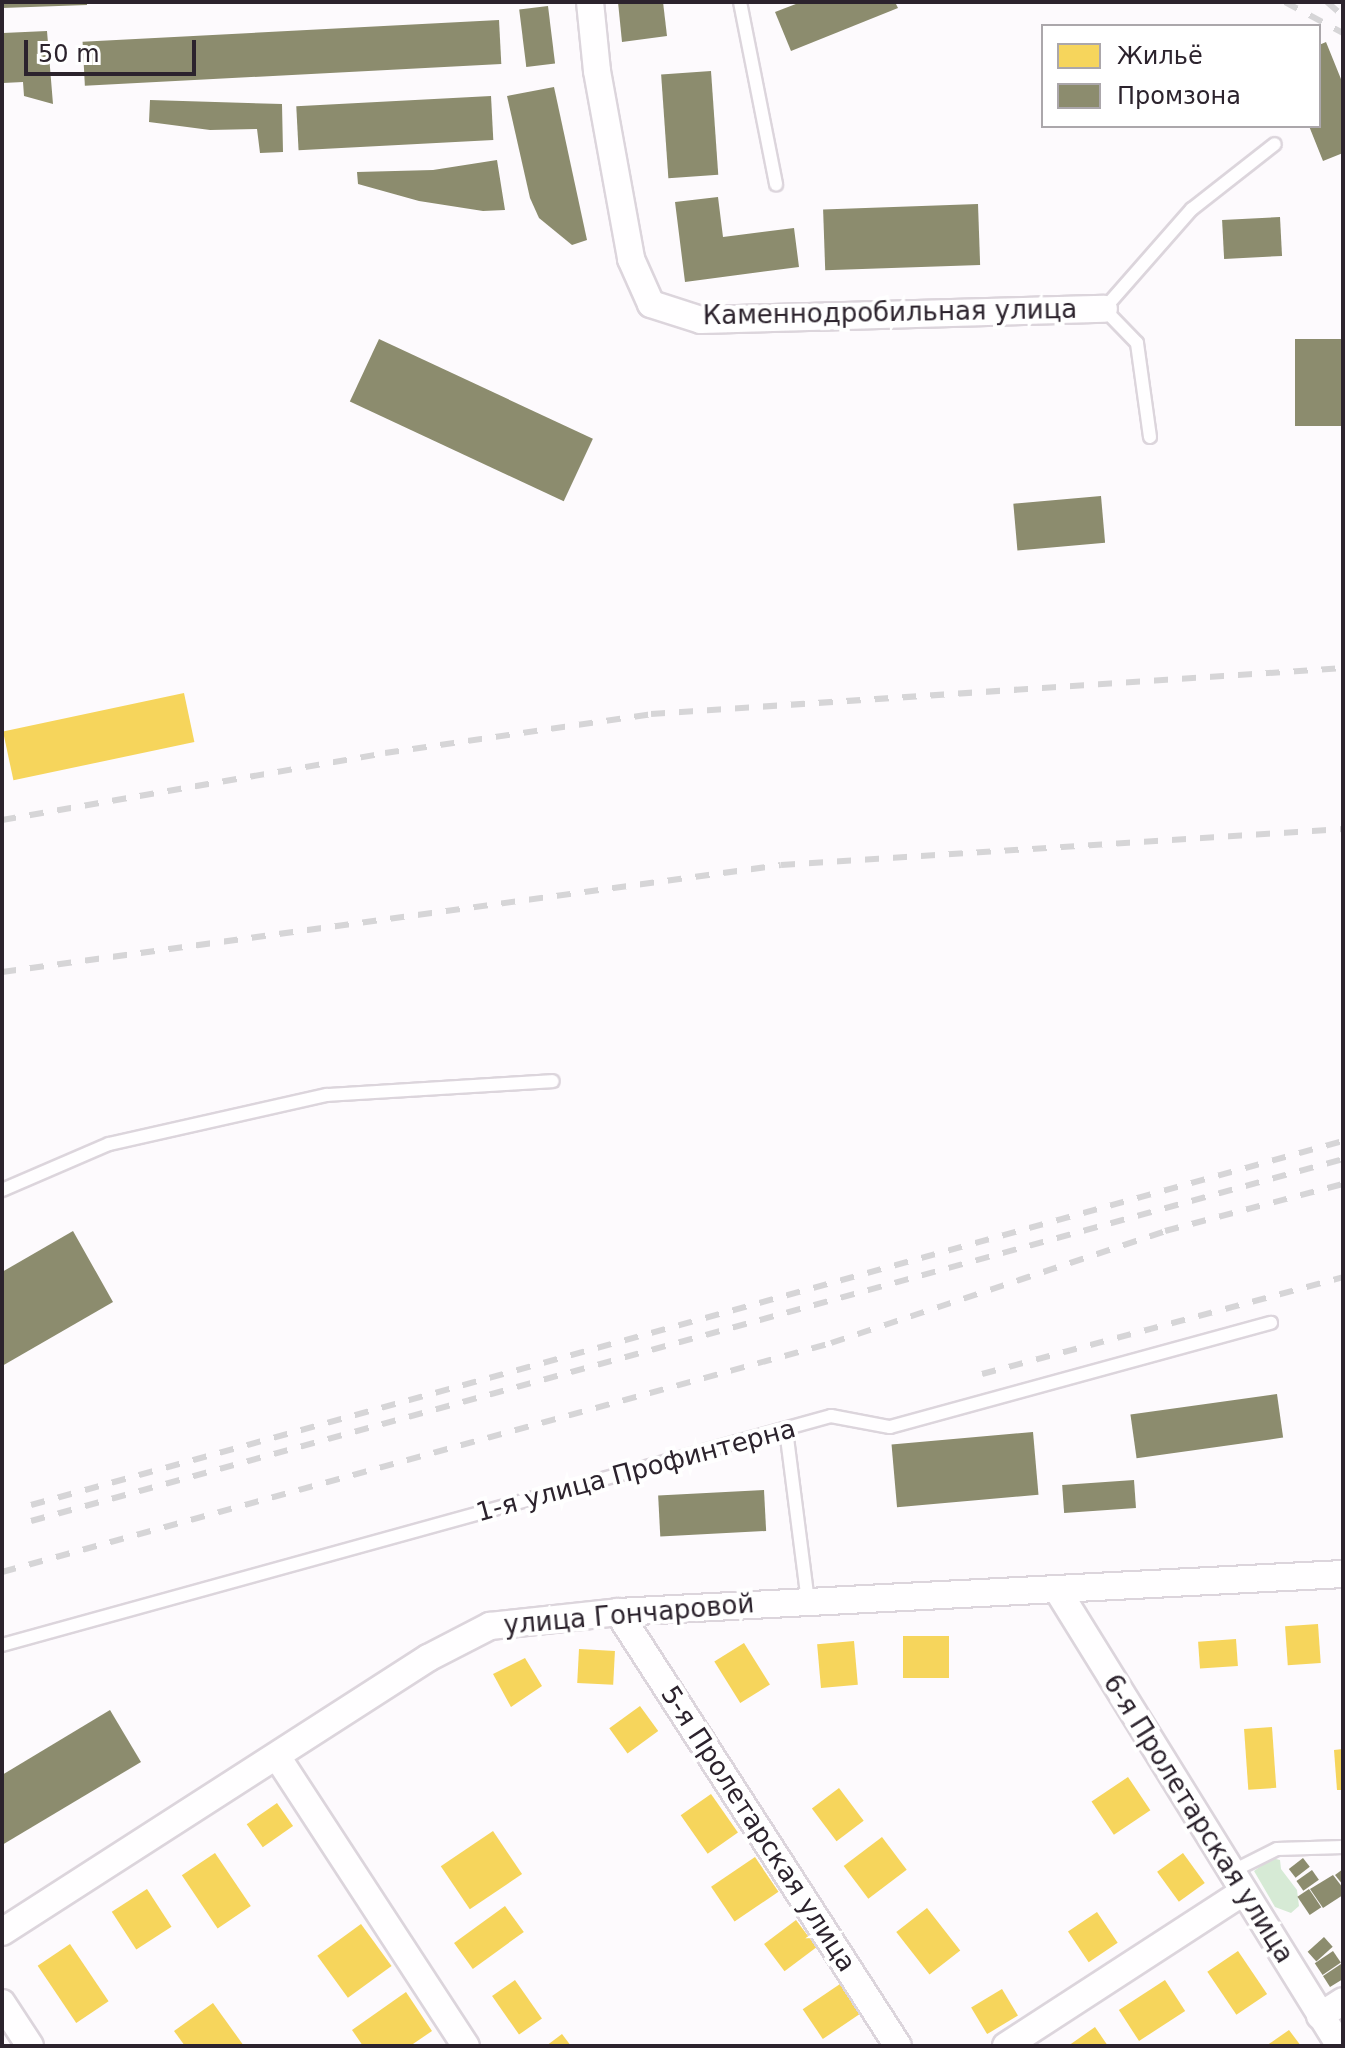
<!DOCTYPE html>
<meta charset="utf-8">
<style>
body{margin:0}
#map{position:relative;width:1345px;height:2048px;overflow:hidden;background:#fdfafd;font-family:"DejaVu Sans",sans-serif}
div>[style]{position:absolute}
.green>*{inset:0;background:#d6ead5}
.homes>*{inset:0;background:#f6d55c;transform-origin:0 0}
.industry>*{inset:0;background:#8c8c6e;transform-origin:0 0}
.roads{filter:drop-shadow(2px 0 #dcd5dc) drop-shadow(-2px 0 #dcd5dc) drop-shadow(0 2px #dcd5dc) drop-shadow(0 -2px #dcd5dc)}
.lane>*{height:12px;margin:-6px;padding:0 6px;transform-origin:6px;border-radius:6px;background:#fffeff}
.street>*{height:26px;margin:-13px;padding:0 13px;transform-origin:13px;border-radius:13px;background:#fffeff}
.rail>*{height:6px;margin-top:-3px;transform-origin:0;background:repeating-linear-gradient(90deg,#d6d5d7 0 14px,transparent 0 28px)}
span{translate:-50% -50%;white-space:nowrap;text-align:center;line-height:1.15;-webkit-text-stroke:8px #fff;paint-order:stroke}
.street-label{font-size:26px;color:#2c232d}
.frame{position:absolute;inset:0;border:4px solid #2c232d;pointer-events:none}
.legend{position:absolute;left:1041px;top:24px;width:280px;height:104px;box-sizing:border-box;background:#fff;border:2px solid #aba7ab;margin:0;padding:10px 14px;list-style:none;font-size:24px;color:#2c232d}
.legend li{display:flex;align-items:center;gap:16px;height:40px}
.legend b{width:40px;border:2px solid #aba7ab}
.scale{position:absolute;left:24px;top:40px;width:172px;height:36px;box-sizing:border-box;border:4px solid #2c232d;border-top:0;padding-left:10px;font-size:24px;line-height:28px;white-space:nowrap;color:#2c232d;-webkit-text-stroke:6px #fff;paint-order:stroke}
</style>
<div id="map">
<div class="green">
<div style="clip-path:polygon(1272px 1858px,1280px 1860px,1281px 1869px,1297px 1890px,1299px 1906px,1291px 1913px,1275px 1907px,1254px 1871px)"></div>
</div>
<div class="homes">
<div style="left:184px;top:693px;width:50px;height:185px;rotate:78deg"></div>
<div style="left:1318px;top:1624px;width:39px;height:33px;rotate:86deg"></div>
<div style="left:903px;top:1636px;width:46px;height:42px"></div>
<div style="left:1236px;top:1639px;width:27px;height:38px;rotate:86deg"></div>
<div style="left:854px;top:1641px;width:44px;height:37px;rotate:85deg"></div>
<div style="left:744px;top:1643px;width:49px;height:35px;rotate:58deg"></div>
<div style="left:579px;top:1649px;width:36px;height:34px;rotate:3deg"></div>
<div style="clip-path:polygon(525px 1658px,542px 1686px,511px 1707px,493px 1674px)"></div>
<div style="left:640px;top:1706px;width:31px;height:38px;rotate:54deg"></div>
<div style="left:1272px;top:1727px;width:61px;height:28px;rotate:86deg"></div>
<div style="clip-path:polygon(1343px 1749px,1343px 1790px,1337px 1790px,1334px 1750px)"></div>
<div style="left:1128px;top:1777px;width:40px;height:44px;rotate:56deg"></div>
<div style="left:839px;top:1788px;width:41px;height:34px;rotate:53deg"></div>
<div style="left:711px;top:1794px;width:47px;height:37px;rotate:55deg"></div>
<div style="left:277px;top:1803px;width:28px;height:37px;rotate:55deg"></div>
<div style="left:493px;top:1831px;width:52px;height:63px;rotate:56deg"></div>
<div style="left:882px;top:1837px;width:41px;height:48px;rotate:53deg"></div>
<div style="left:215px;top:1853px;width:64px;height:40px;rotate:56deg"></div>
<div style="left:1183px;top:1853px;width:37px;height:32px;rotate:54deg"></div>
<div style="left:755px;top:1857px;width:42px;height:53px;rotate:56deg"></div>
<div style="left:147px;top:1889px;width:45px;height:42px;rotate:57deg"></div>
<div style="left:505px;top:1906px;width:32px;height:63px;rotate:54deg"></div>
<div style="left:927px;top:1908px;width:54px;height:39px;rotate:52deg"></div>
<div style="left:1097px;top:1912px;width:37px;height:35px;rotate:56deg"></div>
<div style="left:796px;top:1920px;width:34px;height:40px;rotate:53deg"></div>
<div style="left:361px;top:1924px;width:52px;height:54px;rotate:54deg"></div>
<div style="left:70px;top:1944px;width:69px;height:39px;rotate:56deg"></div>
<div style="left:1238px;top:1951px;width:52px;height:37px;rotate:56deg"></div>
<div style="left:515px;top:1980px;width:47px;height:28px;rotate:55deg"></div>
<div style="left:1165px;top:1980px;width:37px;height:55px;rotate:57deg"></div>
<div style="left:840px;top:1984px;width:36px;height:45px;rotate:56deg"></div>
<div style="left:1002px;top:1989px;width:31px;height:36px;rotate:59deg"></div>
<div style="clip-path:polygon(406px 1992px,432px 2031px,410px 2046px,363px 2046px,352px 2030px)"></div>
<div style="clip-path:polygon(213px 2003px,244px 2046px,185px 2046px,174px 2031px)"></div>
<div style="clip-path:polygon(1095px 2027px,1108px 2046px,1068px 2046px)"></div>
<div style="clip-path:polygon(1289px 2030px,1301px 2046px,1266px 2046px)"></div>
<div style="clip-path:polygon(562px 2034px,571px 2046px,546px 2046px)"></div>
</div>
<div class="industry">
<div style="clip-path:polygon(2px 2px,87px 2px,87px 5px,2px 8px)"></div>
<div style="clip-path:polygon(618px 2px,663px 2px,667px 36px,622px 42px)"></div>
<div style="clip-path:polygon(801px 2px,895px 2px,898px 8px,791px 51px,775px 12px)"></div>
<div style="left:548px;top:6px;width:58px;height:29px;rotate:83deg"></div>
<div style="left:499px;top:20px;width:44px;height:417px;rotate:87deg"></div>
<div style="clip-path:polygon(47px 31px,53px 104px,24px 96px,23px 82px,3px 83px,3px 33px)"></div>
<div style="clip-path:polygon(1326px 42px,1343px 84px,1343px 153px,1323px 161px,1309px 126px,1319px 126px,1319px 45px)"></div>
<div style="left:711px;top:71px;width:104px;height:50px;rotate:86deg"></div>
<div style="clip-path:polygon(554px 87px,587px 240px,572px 245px,539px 218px,530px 198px,507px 96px)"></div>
<div style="left:491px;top:96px;width:44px;height:195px;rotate:87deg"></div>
<div style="clip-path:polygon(150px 100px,282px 104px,283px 152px,260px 153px,257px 129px,210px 130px,149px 122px)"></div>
<div style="clip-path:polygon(497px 160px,505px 210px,483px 211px,419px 201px,358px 184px,357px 172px,433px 170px)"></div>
<div style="clip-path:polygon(718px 197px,723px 237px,794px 228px,799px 267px,685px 282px,675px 202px)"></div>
<div style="left:978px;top:204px;width:61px;height:155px;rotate:88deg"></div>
<div style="left:1280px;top:217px;width:39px;height:58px;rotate:87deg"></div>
<div style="left:379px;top:339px;width:236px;height:69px;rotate:25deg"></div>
<div style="left:1343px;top:339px;width:87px;height:48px;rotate:90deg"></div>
<div style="left:1101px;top:496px;width:47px;height:88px;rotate:85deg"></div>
<div style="clip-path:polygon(73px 1231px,113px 1302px,2px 1366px,2px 1272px)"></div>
<div style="left:1277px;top:1394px;width:44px;height:148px;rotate:82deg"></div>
<div style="left:1033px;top:1432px;width:63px;height:142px;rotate:85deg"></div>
<div style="left:1134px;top:1480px;width:28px;height:72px;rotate:86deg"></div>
<div style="left:764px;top:1490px;width:41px;height:106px;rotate:87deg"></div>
<div style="clip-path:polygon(110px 1710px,141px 1762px,2px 1845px,2px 1775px)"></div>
<div style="left:1303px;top:1858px;width:11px;height:18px;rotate:52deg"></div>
<div style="clip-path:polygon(1343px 1869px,1343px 1885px,1335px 1875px)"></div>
<div style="left:1312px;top:1870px;width:12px;height:19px;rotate:55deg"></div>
<div style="clip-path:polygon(1333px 1875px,1343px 1888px,1343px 1895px,1323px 1908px,1310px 1889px)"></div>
<div style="left:1309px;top:1889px;width:22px;height:14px;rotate:56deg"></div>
<div style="left:1324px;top:1937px;width:13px;height:22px;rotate:48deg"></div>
<div style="left:1333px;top:1951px;width:14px;height:22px;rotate:56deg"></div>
<div style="clip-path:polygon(1341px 1964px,1343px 1979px,1330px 1987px,1323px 1976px)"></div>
</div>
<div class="roads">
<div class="lane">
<div style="left:740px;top:2px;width:186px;rotate:78.8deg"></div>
<div style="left:1150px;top:437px;width:95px;rotate:-97.9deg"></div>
<div style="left:1137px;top:343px;width:47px;rotate:-134.1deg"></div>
<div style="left:1104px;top:309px;width:133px;rotate:-48.7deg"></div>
<div style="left:1192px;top:209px;width:105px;rotate:-38.1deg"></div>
<div style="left:2px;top:1190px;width:116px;rotate:-23.3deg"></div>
<div style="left:109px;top:1144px;width:223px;rotate:-12.7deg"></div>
<div style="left:327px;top:1095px;width:226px;rotate:-3.5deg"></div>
<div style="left:786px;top:1430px;width:173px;rotate:82.7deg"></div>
<div style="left:2px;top:1645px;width:860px;rotate:-15.44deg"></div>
<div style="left:831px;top:1416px;width:60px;rotate:10.6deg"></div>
<div style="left:890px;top:1427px;width:395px;rotate:-15.3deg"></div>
<div style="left:1231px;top:1872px;width:51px;rotate:-26.6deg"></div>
<div style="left:1277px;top:1849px;width:66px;rotate:-1.7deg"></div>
</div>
<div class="street">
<div style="left:590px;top:2px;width:69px;rotate:84.2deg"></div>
<div style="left:597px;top:71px;width:191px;rotate:79.7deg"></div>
<div style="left:631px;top:259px;width:49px;rotate:66deg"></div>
<div style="left:651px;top:304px;width:52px;rotate:17.7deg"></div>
<div style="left:701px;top:320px;width:403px;rotate:-1.6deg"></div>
<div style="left:1058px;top:1591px;width:535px;rotate:58.21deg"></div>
<div style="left:618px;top:1612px;width:516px;rotate:57.17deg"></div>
<div style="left:278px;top:1758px;width:344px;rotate:56.9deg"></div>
<div style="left:2px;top:1932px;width:507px;rotate:-32.75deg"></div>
<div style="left:428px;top:1658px;width:70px;rotate:-27.3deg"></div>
<div style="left:490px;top:1626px;width:129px;rotate:-6.2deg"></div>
<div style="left:618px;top:1612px;width:726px;rotate:-3deg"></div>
<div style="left:2px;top:2003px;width:51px;rotate:56.9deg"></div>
<div style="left:1320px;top:2016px;width:27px;rotate:-33deg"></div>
<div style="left:1006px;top:2046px;width:283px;rotate:-33deg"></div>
</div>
</div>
<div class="rail">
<div style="left:1285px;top:2px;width:66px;rotate:28.1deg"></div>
<div style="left:1327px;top:2px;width:21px;rotate:41deg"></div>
<div style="left:2px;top:820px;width:389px;rotate:-9.9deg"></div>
<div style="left:385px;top:753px;width:269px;rotate:-8.3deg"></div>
<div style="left:651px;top:714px;width:694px;rotate:-3.8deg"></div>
<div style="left:2px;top:972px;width:786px;rotate:-7.82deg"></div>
<div style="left:781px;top:865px;width:563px;rotate:-3.67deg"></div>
<div style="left:982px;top:1374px;width:374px;rotate:-15deg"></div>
<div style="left:31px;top:1505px;width:1362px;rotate:-15.51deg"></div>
<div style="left:31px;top:1521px;width:1361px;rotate:-15.42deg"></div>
<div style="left:2px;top:1572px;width:860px;rotate:-15.44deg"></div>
<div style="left:831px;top:1343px;width:352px;rotate:-18.5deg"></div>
<div style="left:1165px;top:1231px;width:184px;rotate:-14.8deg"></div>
</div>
<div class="street-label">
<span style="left:890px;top:313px;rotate:-1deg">Каменнодробильная улица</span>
<span style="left:636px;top:1471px;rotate:-15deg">1-я улица Профинтерна</span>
<span style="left:629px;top:1615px;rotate:-5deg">улица Гончаровой</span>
<span style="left:1198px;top:1819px;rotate:58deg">6-я Пролетарская улица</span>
<span style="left:758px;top:1829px;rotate:57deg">5-я Пролетарская улица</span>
</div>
<div class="frame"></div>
<ul class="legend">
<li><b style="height:22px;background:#f6d55c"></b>Жильё</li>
<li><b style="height:22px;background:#8c8c6e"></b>Промзона</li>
</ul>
<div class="scale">50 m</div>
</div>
